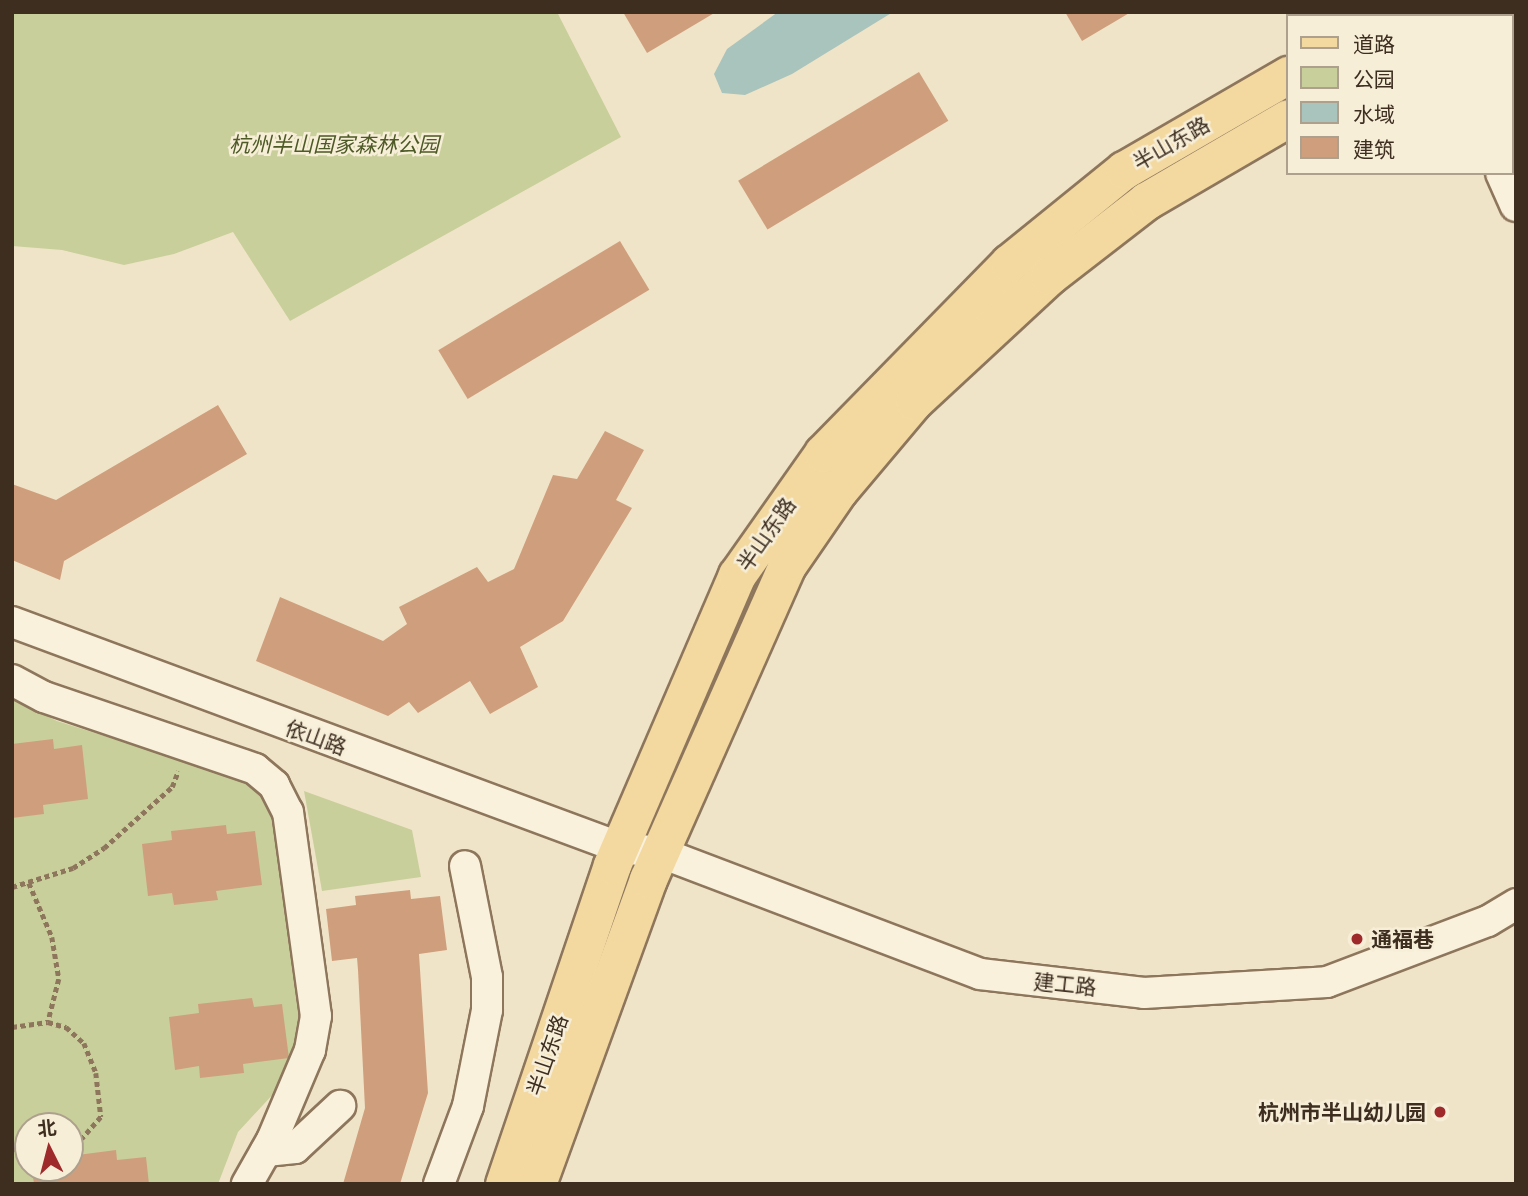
<!DOCTYPE html>
<meta charset="utf-8">
<style>
body{margin:0}
#map{position:relative;width:1528px;height:1196px;overflow:hidden;background:#f0e4c8;font-family:"PT Serif","Noto Sans SC",serif}
div>[style]{position:absolute}
.green>*{inset:0;background:#c9cf9b}
.water>*{inset:0;background:#a9c4bc}
.building>*{inset:0;background:#cf9f7d;transform-origin:0 0}
.path>*{height:4.5px;margin-top:-2.25px;transform-origin:0;background:repeating-linear-gradient(90deg,#8d765c 0 5px,transparent 0 8.5px)}
.roads{filter:drop-shadow(2px 0 #8d765c) drop-shadow(-2px 0 #8d765c) drop-shadow(0 2px #8d765c) drop-shadow(0 -2px #8d765c)}
.minor>*{height:30px;margin:-15px;padding:0 15px;transform-origin:15px;border-radius:15px;background:#faf1dc}
.major>*{height:37px;margin:-18.5px;padding:0 18.5px;transform-origin:18.5px;border-radius:18.5px;background:#f3d9a0}
.dots>*{width:19px;height:19px;translate:-50% -50%;box-sizing:border-box;border:4px solid #f7eed8;border-radius:50%}
span{translate:-50% -50%;white-space:nowrap;text-align:center;line-height:1.15;-webkit-text-stroke:5px #f7eed8;paint-order:stroke}
.street-label{font-size:21px;color:#3d2e20}
.park-label{font-size:21px;color:#4d5a26;font-style:italic}
.poi-label{font-size:21px;color:#3d2e20;font-weight:700}
.left{translate:0 -50%;text-align:left}
.right{translate:-100% -50%;text-align:right}
.frame{position:absolute;inset:0;border:14px solid #3d2e20;pointer-events:none}
.legend{position:absolute;left:1286px;top:14px;width:228px;height:161px;box-sizing:border-box;background:#f7eed8;border:2px solid #ada18e;margin:0;padding:9px 12px;list-style:none;font-size:21px;color:#3d2e20}
.legend li{display:flex;align-items:center;gap:14px;height:35px}
.legend b{width:35px;border:2px solid #ada18e}
.north{position:absolute;left:14px;top:1112px;width:70px;height:70px;box-sizing:border-box;background:#f7eed8;border:2px solid #ada18e;border-radius:50%;rotate:354deg;font-size:19px;font-weight:700;line-height:28px;text-align:center;color:#3d2e20}
.north::after{content:'';display:block;margin:auto;width:24px;height:32px;background:#9e2a2b;clip-path:polygon(50% 0,100% 100%,50% 72%,0 100%)}
</style>
<div id="map">
<div class="green">
<div style="clip-path:polygon(12px 12px,557px 12px,621px 137px,290px 321px,233px 232px,174px 254px,124px 265px,62px 250px,12px 246px)"></div>
<div style="clip-path:polygon(evenodd,12px 699px,57px 721px,235px 777px,265px 798px,273px 815px,307px 1026px,288px 1078px,238px 1132px,218px 1184px,12px 1184px,12px 699px,28px 1126px,70px 1126px,70px 1168px,28px 1168px,28px 1126px)"></div>
<div style="clip-path:polygon(304px 791px,412px 830px,421px 877px,322px 891px)"></div>
</div>
<div class="water">
<div style="clip-path:polygon(778px 12px,893px 12px,792px 74px,745px 95px,722px 93px,714px 74px,727px 49px)"></div>
</div>
<div class="building">
<div style="clip-path:polygon(623px 12px,716px 12px,647px 53px)"></div>
<div style="clip-path:polygon(1065px 12px,1131px 12px,1082px 41px)"></div>
<div style="left:919px;top:72px;width:57px;height:211px;rotate:59deg"></div>
<div style="left:620px;top:241px;width:57px;height:212px;rotate:59deg"></div>
<div style="clip-path:polygon(218px 405px,247px 454px,64px 561px,60px 580px,12px 560px,12px 484px,56px 500px)"></div>
<div style="clip-path:polygon(605px 431px,644px 450px,616px 500px,632px 508px,563px 621px,520px 647px,538px 687px,490px 714px,470px 681px,418px 713px,409px 702px,388px 716px,256px 661px,280px 597px,383px 641px,407px 624px,399px 607px,477px 567px,488px 582px,514px 569px,553px 475px,577px 479px)"></div>
<div style="clip-path:polygon(53px 739px,54px 749px,82px 745px,88px 799px,43px 805px,44px 814px,12px 818px,12px 744px)"></div>
<div style="clip-path:polygon(226px 825px,227px 834px,255px 831px,262px 885px,216px 891px,218px 900px,174px 905px,172px 893px,148px 896px,142px 844px,172px 840px,171px 831px)"></div>
<div style="clip-path:polygon(410px 890px,411px 899px,440px 896px,447px 950px,419px 954px,428px 1093px,400px 1184px,343px 1184px,365px 1108px,358px 970px,357px 958px,332px 961px,326px 909px,356px 905px,355px 896px)"></div>
<div style="clip-path:polygon(252px 998px,254px 1007px,282px 1004px,289px 1058px,243px 1064px,244px 1073px,200px 1078px,199px 1066px,175px 1070px,169px 1017px,199px 1013px,198px 1004px)"></div>
<div style="clip-path:polygon(116px 1150px,117px 1160px,146px 1157px,149px 1184px,34px 1184px,32px 1170px,70px 1168px,70px 1156px)"></div>
</div>
<div class="path">
<div style="left:29px;top:883px;width:59px;rotate:66.9deg"></div>
<div style="left:52px;top:937px;width:43px;rotate:80.5deg"></div>
<div style="left:59px;top:979px;width:44px;rotate:104.3deg"></div>
<div style="left:12px;top:887px;width:64px;rotate:-17.3deg"></div>
<div style="left:73px;top:868px;width:37px;rotate:-33deg"></div>
<div style="left:104px;top:848px;width:91px;rotate:-41.9deg"></div>
<div style="left:172px;top:787px;width:17px;rotate:-69deg"></div>
<div style="left:12px;top:1027px;width:36px;rotate:-8deg"></div>
<div style="left:48px;top:1022px;width:19px;rotate:16deg"></div>
<div style="left:66px;top:1027px;width:24px;rotate:42deg"></div>
<div style="left:84px;top:1043px;width:32px;rotate:68deg"></div>
<div style="left:96px;top:1073px;width:44px;rotate:83.5deg"></div>
<div style="left:101px;top:1117px;width:29px;rotate:131deg"></div>
<div style="left:82px;top:1139px;width:12px;rotate:175deg"></div>
<div style="left:12px;top:1149px;width:16px;rotate:-7deg"></div>
</div>
<div class="roads">
<div class="minor">
<div style="left:1501px;top:173px;width:36px;rotate:66deg"></div>
<div style="left:12px;top:622px;width:650px;rotate:20.36deg"></div>
<div style="left:621px;top:848px;width:38px;rotate:6deg"></div>
<div style="left:659px;top:852px;width:343px;rotate:20.8deg"></div>
<div style="left:980px;top:974px;width:165px;rotate:6.6deg"></div>
<div style="left:1144px;top:993px;width:183px;rotate:-3.4deg"></div>
<div style="left:1327px;top:982px;width:172px;rotate:-20.8deg"></div>
<div style="left:1488px;top:921px;width:33px;rotate:-31deg"></div>
<div style="left:12px;top:680px;width:36px;rotate:28deg"></div>
<div style="left:44px;top:697px;width:223px;rotate:18.8deg"></div>
<div style="left:255px;top:769px;width:25px;rotate:40deg"></div>
<div style="left:274px;top:785px;width:30px;rotate:63deg"></div>
<div style="left:288px;top:812px;width:206px;rotate:82.2deg"></div>
<div style="left:316px;top:1016px;width:35px;rotate:100deg"></div>
<div style="left:310px;top:1050px;width:98px;rotate:112.9deg"></div>
<div style="left:272px;top:1140px;width:51px;rotate:119.6deg"></div>
<div style="left:266px;top:1151px;width:29px;rotate:-6deg"></div>
<div style="left:295px;top:1148px;width:62px;rotate:-43deg"></div>
<div style="left:439px;top:1184px;width:83px;rotate:-69.6deg"></div>
<div style="left:468px;top:1106px;width:98px;rotate:-78.8deg"></div>
<div style="left:487px;top:1010px;width:33px;rotate:-90deg"></div>
<div style="left:487px;top:977px;width:113px;rotate:-101.2deg"></div>
</div>
<div class="major">
<div style="left:1390px;top:16px;width:7px;rotate:-34deg"></div>
<div style="left:1464px;top:16px;width:7px;rotate:-34deg"></div>
<div style="left:504px;top:1184px;width:337px;rotate:-71.3deg"></div>
<div style="left:612px;top:865px;width:316px;rotate:-66.7deg"></div>
<div style="left:737px;top:575px;width:149px;rotate:-54.8deg"></div>
<div style="left:823px;top:453px;width:266px;rotate:-45.6deg"></div>
<div style="left:1009px;top:263px;width:148px;rotate:-39deg"></div>
<div style="left:1124px;top:170px;width:190px;rotate:-30.1deg"></div>
<div style="left:537px;top:1184px;width:325px;rotate:-70deg"></div>
<div style="left:648px;top:879px;width:341px;rotate:-66.1deg"></div>
<div style="left:786px;top:567px;width:93px;rotate:-55.5deg"></div>
<div style="left:839px;top:490px;width:116px;rotate:-49.9deg"></div>
<div style="left:914px;top:401px;width:184px;rotate:-42.8deg"></div>
<div style="left:1049px;top:276px;width:123px;rotate:-37.7deg"></div>
<div style="left:1146px;top:201px;width:164px;rotate:-30.3deg"></div>
</div>
</div>
<div class="dots">
<div style="left:1357px;top:939px;background:#9e2a2b"></div>
<div style="left:1440px;top:1112px;background:#9e2a2b"></div>
</div>
<div class="street-label">
<span style="left:1171px;top:143px;rotate:-30deg">半山东路</span>
<span style="left:766px;top:534px;rotate:-55deg">半山东路</span>
<span style="left:316px;top:737px;rotate:20deg">依山路</span>
<span style="left:1065px;top:984px;rotate:6deg">建工路</span>
<span style="left:547px;top:1055px;rotate:-71deg">半山东路</span>
</div>
<div class="park-label">
<span style="left:334px;top:144px">杭州半山国家森林公园</span>
</div>
<div class="poi-label">
<span class="left" style="left:1371px;top:939px">通福巷</span>
<span class="right" style="left:1426px;top:1112px">杭州市半山幼儿园</span>
</div>
<div class="frame"></div>
<ul class="legend">
<li><b style="height:9px;background:#f3d9a0"></b>道路</li>
<li><b style="height:19px;background:#c9cf9b"></b>公园</li>
<li><b style="height:19px;background:#a9c4bc"></b>水域</li>
<li><b style="height:19px;background:#cf9f7d"></b>建筑</li>
</ul>
<div class="north">北</div>
</div>
